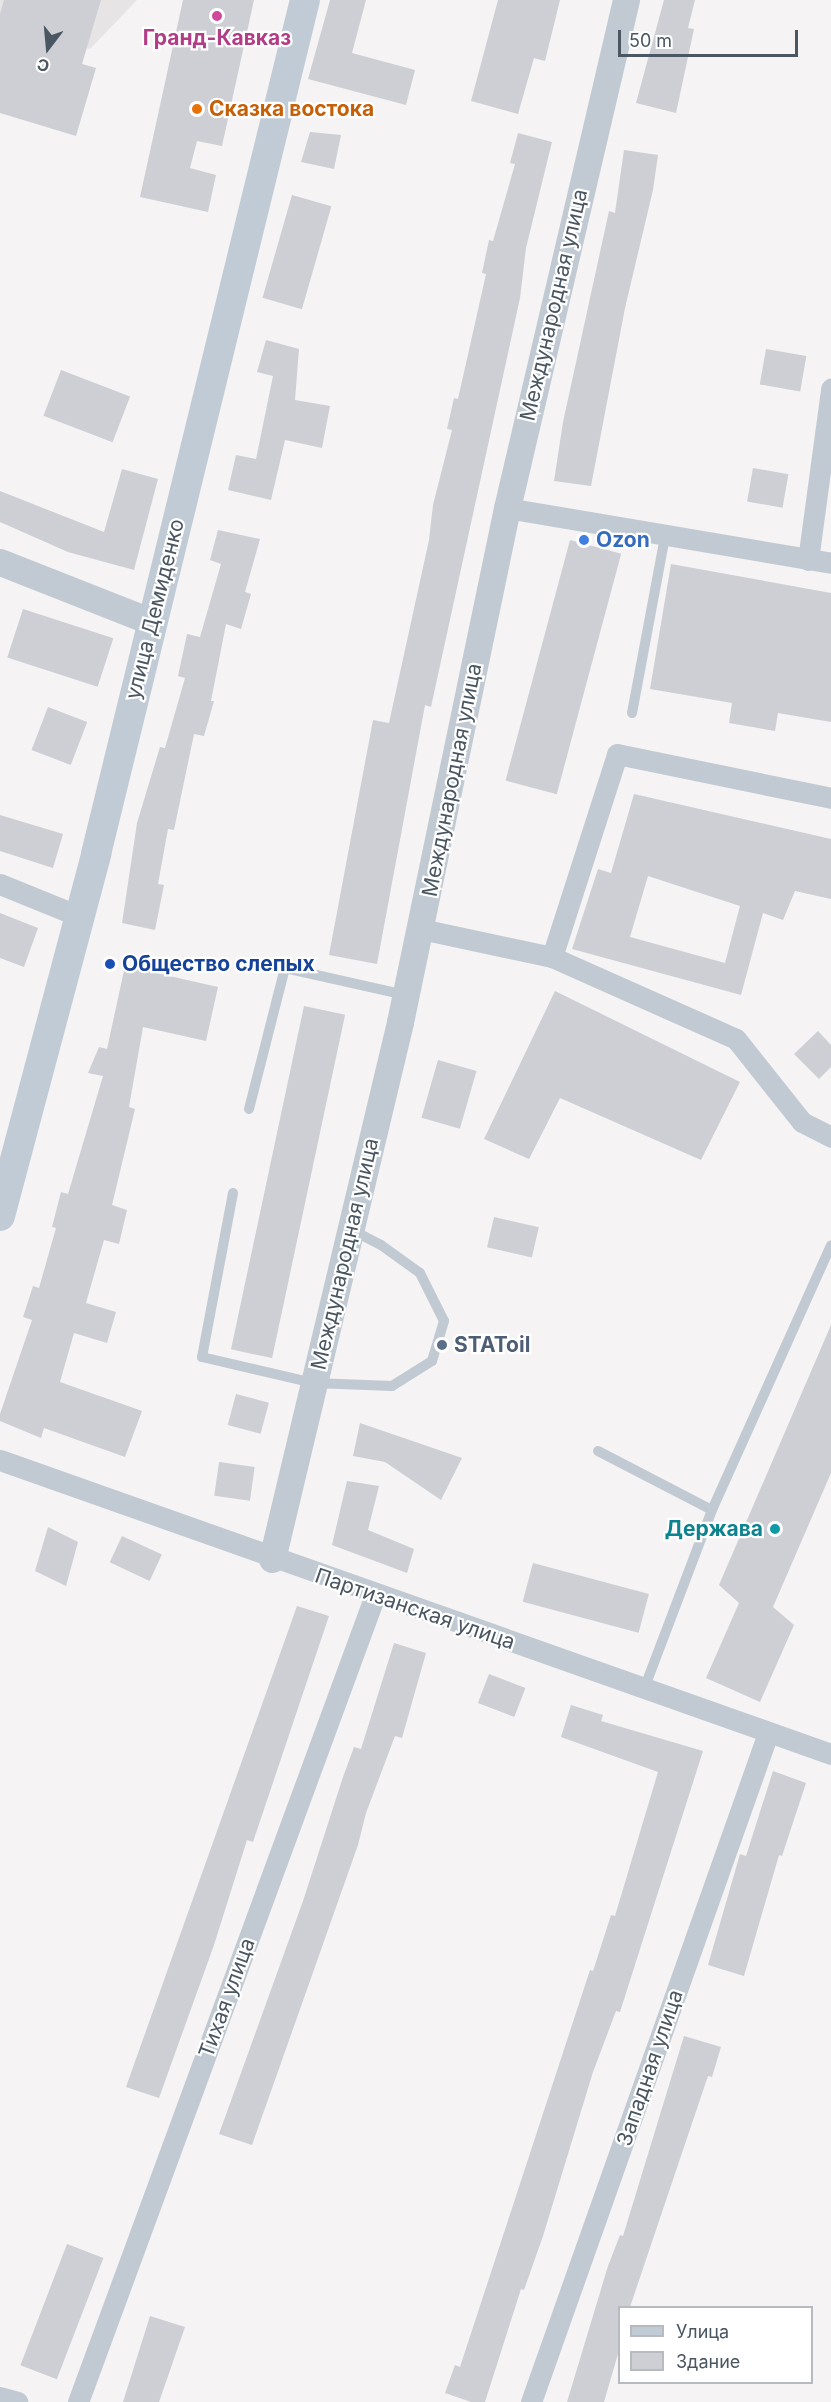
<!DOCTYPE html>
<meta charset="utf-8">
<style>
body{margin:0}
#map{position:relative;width:831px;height:2402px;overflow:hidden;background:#f5f3f3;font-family:Inter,sans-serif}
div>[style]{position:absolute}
.education>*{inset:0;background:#e6e4e5}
.building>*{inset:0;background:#cdcfd5;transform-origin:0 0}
.service>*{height:10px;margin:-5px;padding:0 5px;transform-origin:5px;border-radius:5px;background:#c1cad2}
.minor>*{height:21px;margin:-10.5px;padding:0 10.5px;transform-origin:10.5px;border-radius:10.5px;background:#c1cad2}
.tertiary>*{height:27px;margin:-13.5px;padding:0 13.5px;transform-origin:13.5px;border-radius:13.5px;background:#c1cad2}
.secondary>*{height:30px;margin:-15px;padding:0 15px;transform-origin:15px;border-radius:15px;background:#c1cbd6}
.dots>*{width:16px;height:16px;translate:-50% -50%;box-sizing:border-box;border:3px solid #fff;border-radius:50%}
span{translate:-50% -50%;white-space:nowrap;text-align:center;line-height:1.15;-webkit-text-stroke:4.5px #fff;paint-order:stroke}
.hotel-label{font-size:21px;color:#b23c85;font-weight:700}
.food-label{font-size:21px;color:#c56008;font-weight:700}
.left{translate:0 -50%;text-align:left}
.street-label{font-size:21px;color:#4a5661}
.shop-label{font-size:21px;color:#366cbe;font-weight:700}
.transit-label{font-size:21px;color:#164399;font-weight:700}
.service-label{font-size:21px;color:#4e5e75;font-weight:700}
.culture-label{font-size:21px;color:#0d838f;font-weight:700}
.right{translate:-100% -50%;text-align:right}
.legend{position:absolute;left:618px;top:2306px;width:195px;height:78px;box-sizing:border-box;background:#fff;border:2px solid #b7bbc0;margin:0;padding:8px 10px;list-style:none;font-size:18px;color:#4a5661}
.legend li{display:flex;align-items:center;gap:12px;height:30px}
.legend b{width:30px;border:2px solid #b7bbc0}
.north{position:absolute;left:18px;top:18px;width:60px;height:60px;-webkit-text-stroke:4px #fff;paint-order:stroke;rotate:196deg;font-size:16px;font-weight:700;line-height:24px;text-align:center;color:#4a5661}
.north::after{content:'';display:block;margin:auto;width:21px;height:27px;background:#4a5661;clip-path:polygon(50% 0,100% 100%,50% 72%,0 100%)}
.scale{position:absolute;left:618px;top:30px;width:180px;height:27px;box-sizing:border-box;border:3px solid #4a5661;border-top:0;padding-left:8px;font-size:18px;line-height:21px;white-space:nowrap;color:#4a5661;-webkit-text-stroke:4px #fff;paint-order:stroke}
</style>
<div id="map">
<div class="education">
<div style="clip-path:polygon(0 0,137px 0,90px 49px,0 23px)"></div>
</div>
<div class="building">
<div style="clip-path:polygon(4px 0,101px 0,82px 64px,96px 68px,76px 136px,0 113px,0 14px)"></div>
<div style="clip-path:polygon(183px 0,254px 0,222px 146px,197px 141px,190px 168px,216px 175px,208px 212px,140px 197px)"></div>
<div style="clip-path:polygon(330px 0,366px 0,352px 53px,415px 70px,406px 105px,308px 79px)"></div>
<div style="clip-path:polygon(498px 0,560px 0,545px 61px,534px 58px,518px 114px,471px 101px)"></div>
<div style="clip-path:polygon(664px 0,695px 0,688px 28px,694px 29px,676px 113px,636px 103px)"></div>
<div style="clip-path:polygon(310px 132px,341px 135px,334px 169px,301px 162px)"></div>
<div style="clip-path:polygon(518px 133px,552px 142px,526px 248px,520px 298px,431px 707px,425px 705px,377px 964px,329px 955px,373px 720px,389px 723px,429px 540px,433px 505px,452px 430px,447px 429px,454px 398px,458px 399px,486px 274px,482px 273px,489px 240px,493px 241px,515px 164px,510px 163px)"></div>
<div style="clip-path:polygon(624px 150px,658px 155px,653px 190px,625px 308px,591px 486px,554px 481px,563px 422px,609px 211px,615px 213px)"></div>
<div style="left:292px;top:195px;width:41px;height:107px;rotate:16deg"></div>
<div style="clip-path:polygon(266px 340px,299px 349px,295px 400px,330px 406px,322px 448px,285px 440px,271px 500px,228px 490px,236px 455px,256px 459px,273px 376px,257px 372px)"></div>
<div style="left:766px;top:349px;width:41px;height:36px;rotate:10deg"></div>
<div style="left:61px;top:370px;width:74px;height:49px;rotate:21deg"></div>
<div style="left:753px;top:468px;width:36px;height:34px;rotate:10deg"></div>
<div style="clip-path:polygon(122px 469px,158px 479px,134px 570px,68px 552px,0 522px,0 491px,104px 532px)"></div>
<div style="clip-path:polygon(218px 530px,260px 539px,245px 592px,251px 594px,241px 629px,226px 624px,211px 701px,214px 701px,204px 736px,194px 734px,174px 830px,168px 829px,158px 884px,164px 885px,155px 930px,122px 923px,137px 823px,160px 747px,165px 748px,185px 678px,178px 676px,187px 634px,200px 637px,221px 564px,210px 560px)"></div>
<div style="left:570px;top:540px;width:53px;height:249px;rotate:15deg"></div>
<div style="clip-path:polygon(671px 564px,831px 593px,831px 722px,778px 713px,775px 731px,729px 723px,732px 703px,650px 689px)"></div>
<div style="left:23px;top:609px;width:95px;height:51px;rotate:18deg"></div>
<div style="left:48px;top:707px;width:42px;height:46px;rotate:21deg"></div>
<div style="clip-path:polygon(evenodd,634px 794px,831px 839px,831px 899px,795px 891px,783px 920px,763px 913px,741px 995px,572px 949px,598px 869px,611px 873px,634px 794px,648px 876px,740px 906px,725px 963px,630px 937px,648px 876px)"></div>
<div style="clip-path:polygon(0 815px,63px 834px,53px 868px,0 851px)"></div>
<div style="clip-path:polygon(0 913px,38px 928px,24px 967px,0 958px)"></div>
<div style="clip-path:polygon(125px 966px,218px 987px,206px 1041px,143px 1027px,129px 1107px,135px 1109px,112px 1205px,127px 1210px,119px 1244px,104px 1240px,86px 1303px,116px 1312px,107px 1343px,74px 1333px,60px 1382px,142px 1411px,125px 1457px,44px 1428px,41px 1438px,0 1421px,0 1414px,32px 1320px,23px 1317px,33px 1286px,39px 1288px,56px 1228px,52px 1227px,61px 1192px,68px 1194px,103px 1076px,88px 1073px,99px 1047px,107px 1049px)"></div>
<div style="clip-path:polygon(555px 991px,740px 1082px,701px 1160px,560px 1098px,529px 1159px,484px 1139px)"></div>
<div style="left:304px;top:1006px;width:42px;height:351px;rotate:12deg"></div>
<div style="clip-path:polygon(818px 1031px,831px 1045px,831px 1067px,819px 1079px,794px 1054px)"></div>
<div style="left:438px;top:1060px;width:40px;height:60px;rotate:16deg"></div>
<div style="left:494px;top:1217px;width:46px;height:31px;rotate:13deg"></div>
<div style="clip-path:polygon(831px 1325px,831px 1473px,773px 1607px,794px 1625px,760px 1702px,706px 1678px,739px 1603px,719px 1585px)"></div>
<div style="left:236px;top:1394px;width:34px;height:32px;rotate:15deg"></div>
<div style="clip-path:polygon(360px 1423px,462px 1458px,441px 1500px,385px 1462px,353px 1456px)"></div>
<div style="left:219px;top:1462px;width:36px;height:34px;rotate:8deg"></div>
<div style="clip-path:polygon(347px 1481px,379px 1486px,368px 1530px,414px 1549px,407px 1573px,332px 1545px)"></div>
<div style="clip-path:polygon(48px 1527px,78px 1542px,66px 1586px,35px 1571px)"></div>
<div style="left:122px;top:1536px;width:44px;height:29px;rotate:25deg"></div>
<div style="left:533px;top:1563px;width:120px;height:40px;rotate:15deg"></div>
<div style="clip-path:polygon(297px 1606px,329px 1616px,253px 1842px,247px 1840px,214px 1945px,159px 2098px,126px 2087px)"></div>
<div style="clip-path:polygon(394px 1643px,426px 1653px,402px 1738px,395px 1736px,366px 1813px,358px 1845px,252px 2145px,219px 2134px,303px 1901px,343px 1777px,354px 1747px,361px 1749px)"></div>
<div style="left:489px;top:1674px;width:39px;height:31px;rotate:21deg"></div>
<div style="clip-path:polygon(571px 1705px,603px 1715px,601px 1721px,703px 1751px,620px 2012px,616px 2011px,593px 2072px,543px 2236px,524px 2290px,521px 2289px,485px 2402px,471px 2402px,445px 2393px,455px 2365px,460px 2367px,590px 1970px,593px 1971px,611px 1915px,615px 1916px,658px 1772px,561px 1737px)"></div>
<div style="clip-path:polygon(773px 1771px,806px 1783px,782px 1856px,779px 1855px,744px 1976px,708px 1965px,740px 1854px,746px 1856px)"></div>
<div style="clip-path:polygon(684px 2036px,721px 2047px,712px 2077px,708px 2076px,630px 2307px,620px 2307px,620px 2347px,604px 2402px,567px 2402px,608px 2266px,620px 2235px,623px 2236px)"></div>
<div style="left:67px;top:2244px;width:39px;height:130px;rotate:21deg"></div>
<div style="clip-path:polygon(150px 2316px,185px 2327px,159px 2402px,123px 2402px)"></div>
</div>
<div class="service">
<div style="left:632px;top:713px;width:179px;rotate:-79.4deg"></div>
<div style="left:249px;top:1109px;width:146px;rotate:-75.7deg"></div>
<div style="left:285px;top:968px;width:124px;rotate:12.6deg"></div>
<div style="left:233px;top:1193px;width:167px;rotate:100.7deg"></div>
<div style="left:202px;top:1357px;width:115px;rotate:13.1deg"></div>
<div style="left:314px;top:1383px;width:78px;rotate:2.2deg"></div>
<div style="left:392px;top:1386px;width:47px;rotate:-32deg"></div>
<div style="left:432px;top:1361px;width:42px;rotate:-73.3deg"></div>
<div style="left:444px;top:1321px;width:54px;rotate:-116.6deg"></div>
<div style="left:420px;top:1273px;width:48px;rotate:-144.3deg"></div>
<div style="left:381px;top:1245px;width:34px;rotate:-153deg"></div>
<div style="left:598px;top:1451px;width:128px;rotate:27.4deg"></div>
<div style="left:644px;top:1689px;width:191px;rotate:-69.2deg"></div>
<div style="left:712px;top:1510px;width:290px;rotate:-65.8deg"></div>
</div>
<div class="minor">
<div style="left:507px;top:508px;width:329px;rotate:9.6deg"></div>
<div style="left:808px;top:560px;width:173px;rotate:-82.3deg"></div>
<div style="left:0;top:884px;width:85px;rotate:22.1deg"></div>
<div style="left:421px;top:929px;width:134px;rotate:12.1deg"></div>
<div style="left:552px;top:957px;width:213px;rotate:-72.2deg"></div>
<div style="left:617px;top:754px;width:218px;rotate:11.6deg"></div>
<div style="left:552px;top:957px;width:201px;rotate:24deg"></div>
<div style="left:736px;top:1039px;width:106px;rotate:51.5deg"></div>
<div style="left:802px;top:1122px;width:33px;rotate:27deg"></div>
<div style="left:0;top:1460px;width:881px;rotate:19.48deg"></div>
<div style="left:0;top:2397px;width:18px;rotate:16deg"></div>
<div style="left:78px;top:2402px;width:860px;rotate:-69.79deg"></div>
<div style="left:531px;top:2402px;width:710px;rotate:-70.49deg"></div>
</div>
<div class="tertiary">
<div style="left:0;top:562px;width:163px;rotate:21.5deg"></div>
<div style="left:272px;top:1559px;width:552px;rotate:-76.59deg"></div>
<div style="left:400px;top:1022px;width:525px;rotate:-78.24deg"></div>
<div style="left:507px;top:508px;width:522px;rotate:-76.82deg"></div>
</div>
<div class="secondary">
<div style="left:0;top:1216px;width:375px;rotate:-75.1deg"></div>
<div style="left:96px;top:854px;width:879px;rotate:-76.25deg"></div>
</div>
<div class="dots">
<div style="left:217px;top:16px;background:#d1479c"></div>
<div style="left:197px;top:109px;background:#e8710a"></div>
<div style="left:584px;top:540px;background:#3f7fe0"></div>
<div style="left:110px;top:964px;background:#1a4fb4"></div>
<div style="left:442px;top:1345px;background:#5c6f8a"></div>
<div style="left:775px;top:1529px;background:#0f9aa8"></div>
</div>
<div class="hotel-label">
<span style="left:217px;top:38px">Гранд-Кавказ</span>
</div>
<div class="food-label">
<span class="left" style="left:209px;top:109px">Сказка востока</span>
</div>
<div class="street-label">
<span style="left:554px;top:305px;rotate:-77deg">Международная улица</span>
<span style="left:155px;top:609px;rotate:-76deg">улица Демиденко</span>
<span style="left:452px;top:780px;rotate:-79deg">Международная улица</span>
<span style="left:345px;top:1254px;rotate:-77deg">Международная улица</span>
<span style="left:415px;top:1609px;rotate:19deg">Партизанская улица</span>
<span style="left:227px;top:1998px;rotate:-70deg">Тихая улица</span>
<span style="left:650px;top:2068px;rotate:-71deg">Западная улица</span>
</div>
<div class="shop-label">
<span class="left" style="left:596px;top:540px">Ozon</span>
</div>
<div class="transit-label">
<span class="left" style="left:122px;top:964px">Общество слепых</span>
</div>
<div class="service-label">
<span class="left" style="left:454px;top:1345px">STAToil</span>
</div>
<div class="culture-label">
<span class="right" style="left:763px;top:1529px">Держава</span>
</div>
<ul class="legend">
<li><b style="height:8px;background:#c1cbd6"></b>Улица</li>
<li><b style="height:16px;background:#cdcfd5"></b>Здание</li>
</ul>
<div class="north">С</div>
<div class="scale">50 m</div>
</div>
